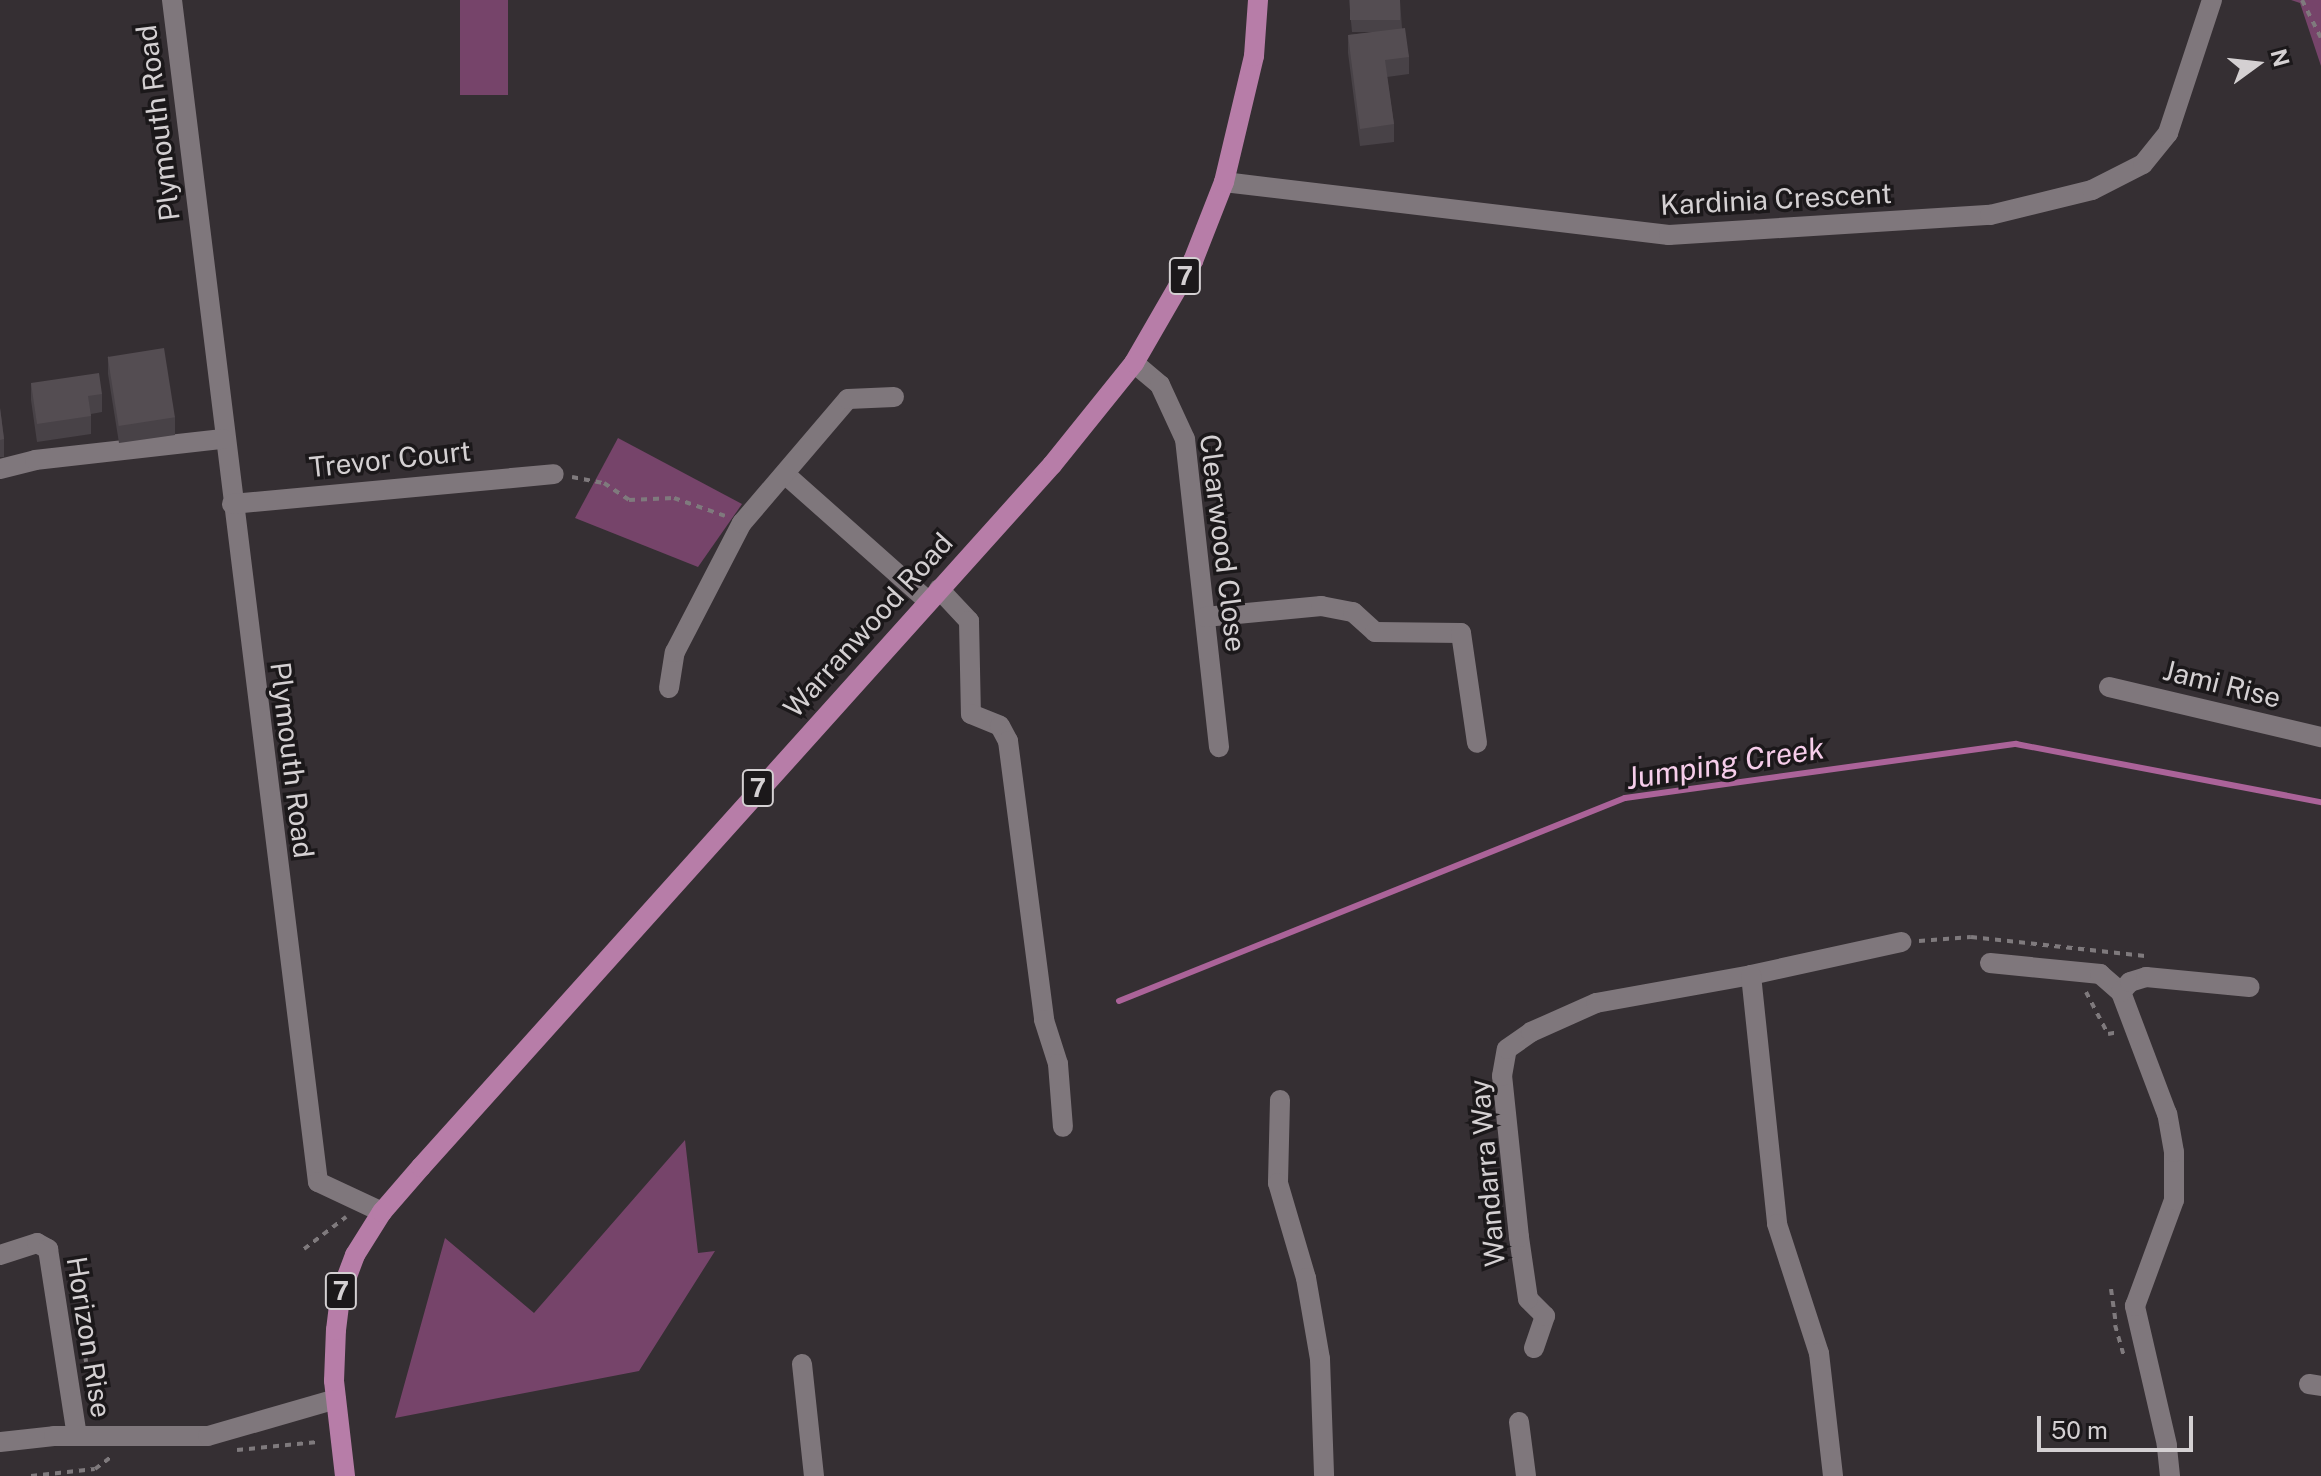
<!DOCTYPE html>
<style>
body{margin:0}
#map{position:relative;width:2321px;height:1476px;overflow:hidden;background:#352f33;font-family:"Public Sans",sans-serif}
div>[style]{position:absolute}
.green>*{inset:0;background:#76446a;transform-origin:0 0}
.stream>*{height:6px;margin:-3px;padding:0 3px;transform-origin:3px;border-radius:3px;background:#ab6399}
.path>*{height:4px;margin-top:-2px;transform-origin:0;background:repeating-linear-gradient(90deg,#7f7a7d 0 6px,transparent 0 12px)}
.minor>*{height:20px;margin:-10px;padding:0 10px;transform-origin:10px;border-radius:10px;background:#7f777c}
.major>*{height:20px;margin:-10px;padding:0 10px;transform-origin:10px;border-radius:10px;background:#b77da8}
.wall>*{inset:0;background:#484247}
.building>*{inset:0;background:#544d52;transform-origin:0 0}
span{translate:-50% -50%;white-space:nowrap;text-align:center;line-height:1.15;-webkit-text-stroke:7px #1b181a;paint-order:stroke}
.shield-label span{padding:2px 6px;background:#1b181a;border:2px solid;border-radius:6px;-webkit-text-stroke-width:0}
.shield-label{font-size:26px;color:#d4d0d2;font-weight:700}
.street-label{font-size:28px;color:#d4d0d2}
.water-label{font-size:30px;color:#f6cdea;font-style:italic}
.north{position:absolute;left:2217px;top:24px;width:80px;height:80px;-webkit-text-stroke:6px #1b181a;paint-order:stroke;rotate:75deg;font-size:22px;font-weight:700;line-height:32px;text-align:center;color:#d4d0d2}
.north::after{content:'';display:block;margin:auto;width:28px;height:36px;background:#d4d0d2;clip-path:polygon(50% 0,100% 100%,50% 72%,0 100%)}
.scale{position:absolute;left:2037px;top:1416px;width:156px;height:36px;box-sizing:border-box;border:4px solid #d4d0d2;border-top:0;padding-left:10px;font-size:24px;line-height:28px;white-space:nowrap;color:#d4d0d2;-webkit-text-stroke:6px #1b181a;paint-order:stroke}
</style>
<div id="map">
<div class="green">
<div style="left:460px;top:0;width:48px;height:95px"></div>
<div style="clip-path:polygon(2291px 0,2321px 0,2321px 66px,2300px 3px)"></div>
<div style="clip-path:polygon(618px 438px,742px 504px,698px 567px,575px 518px)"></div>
<div style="clip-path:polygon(685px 1140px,698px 1253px,715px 1251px,639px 1371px,395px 1418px,445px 1238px,534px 1313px)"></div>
</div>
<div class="stream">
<div style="left:1119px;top:1001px;width:545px;rotate:-21.86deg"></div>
<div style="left:1625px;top:798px;width:395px;rotate:-7.9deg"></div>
<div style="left:2016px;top:744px;width:310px;rotate:10.8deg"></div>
</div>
<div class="path">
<div style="left:2302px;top:0;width:42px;rotate:63.4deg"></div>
<div style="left:572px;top:477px;width:33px;rotate:11deg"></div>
<div style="left:604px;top:483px;width:30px;rotate:34deg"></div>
<div style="left:629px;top:500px;width:45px;rotate:-2.5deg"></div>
<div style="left:674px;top:498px;width:54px;rotate:19.4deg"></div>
<div style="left:1919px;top:941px;width:52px;rotate:-4.4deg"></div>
<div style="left:1971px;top:937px;width:175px;rotate:6.2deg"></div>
<div style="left:2086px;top:992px;width:47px;rotate:62.4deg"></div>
<div style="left:2108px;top:1034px;width:10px;rotate:-11deg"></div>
<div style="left:304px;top:1249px;width:53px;rotate:-37.3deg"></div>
<div style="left:2111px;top:1289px;width:36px;rotate:82deg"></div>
<div style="left:2115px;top:1325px;width:33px;rotate:74deg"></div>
<div style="left:82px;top:1333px;width:29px;rotate:82deg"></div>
<div style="left:237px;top:1450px;width:81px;rotate:-5.6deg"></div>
<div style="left:31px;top:1476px;width:64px;rotate:-6.2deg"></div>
<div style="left:95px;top:1469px;width:21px;rotate:-37deg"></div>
</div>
<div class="minor">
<div style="left:172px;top:0;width:1191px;rotate:82.96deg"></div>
<div style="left:318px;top:1182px;width:71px;rotate:25.1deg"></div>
<div style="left:1224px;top:182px;width:448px;rotate:6.8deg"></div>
<div style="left:1669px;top:235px;width:322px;rotate:-3.6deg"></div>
<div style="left:1990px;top:215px;width:105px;rotate:-13.8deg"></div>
<div style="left:2092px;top:190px;width:57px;rotate:-27deg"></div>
<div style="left:2143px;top:164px;width:40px;rotate:-51deg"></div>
<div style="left:2168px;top:133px;width:140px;rotate:-71.7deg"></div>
<div style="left:1134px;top:363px;width:34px;rotate:40deg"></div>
<div style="left:1160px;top:385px;width:60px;rotate:65.2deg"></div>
<div style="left:1185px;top:439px;width:310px;rotate:83.7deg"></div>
<div style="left:0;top:469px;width:36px;rotate:-14deg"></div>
<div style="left:35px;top:460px;width:189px;rotate:-6.4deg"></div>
<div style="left:786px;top:475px;width:190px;rotate:41.6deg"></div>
<div style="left:232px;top:504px;width:323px;rotate:-5.3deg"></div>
<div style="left:939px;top:589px;width:44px;rotate:46.8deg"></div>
<div style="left:969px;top:621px;width:93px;rotate:88.8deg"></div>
<div style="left:971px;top:714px;width:31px;rotate:22deg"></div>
<div style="left:1000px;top:726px;width:17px;rotate:62deg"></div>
<div style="left:1008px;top:741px;width:281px;rotate:82.6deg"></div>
<div style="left:1044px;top:1020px;width:46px;rotate:72.3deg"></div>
<div style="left:1058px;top:1064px;width:63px;rotate:85.5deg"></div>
<div style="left:1205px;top:617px;width:117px;rotate:-5.4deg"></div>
<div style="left:1321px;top:606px;width:33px;rotate:11deg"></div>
<div style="left:1353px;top:612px;width:30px;rotate:42deg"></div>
<div style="left:1375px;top:632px;width:86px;rotate:0.7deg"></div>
<div style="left:1461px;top:633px;width:111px;rotate:81.7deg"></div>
<div style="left:2109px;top:687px;width:218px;rotate:13.3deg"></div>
<div style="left:669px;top:688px;width:36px;rotate:-81deg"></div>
<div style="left:675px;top:652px;width:145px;rotate:-62.6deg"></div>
<div style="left:742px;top:523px;width:163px;rotate:-49.5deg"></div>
<div style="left:848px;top:399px;width:46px;rotate:-2.5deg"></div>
<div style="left:1990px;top:963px;width:111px;rotate:5.7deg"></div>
<div style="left:2100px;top:974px;width:28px;rotate:41deg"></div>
<div style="left:1751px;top:975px;width:154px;rotate:-12.4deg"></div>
<div style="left:1280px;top:1100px;width:83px;rotate:91.4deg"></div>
<div style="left:1278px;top:1183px;width:99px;rotate:73.6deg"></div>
<div style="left:1306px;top:1278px;width:82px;rotate:80.2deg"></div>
<div style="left:1320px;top:1359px;width:117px;rotate:88deg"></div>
<div style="left:0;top:1255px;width:39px;rotate:-18deg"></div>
<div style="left:37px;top:1243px;width:13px;rotate:29deg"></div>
<div style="left:48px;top:1249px;width:189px;rotate:81.2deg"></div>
<div style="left:1534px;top:1348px;width:34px;rotate:-71deg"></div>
<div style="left:1545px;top:1316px;width:24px;rotate:-135deg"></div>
<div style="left:1528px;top:1299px;width:63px;rotate:-98.3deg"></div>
<div style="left:1519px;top:1237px;width:162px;rotate:-96deg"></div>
<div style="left:1502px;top:1076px;width:27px;rotate:-80deg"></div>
<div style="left:1507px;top:1049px;width:29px;rotate:-35deg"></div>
<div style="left:1531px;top:1032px;width:71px;rotate:-24deg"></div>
<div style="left:1596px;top:1003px;width:158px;rotate:-10.2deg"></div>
<div style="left:1751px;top:975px;width:250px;rotate:84deg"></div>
<div style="left:1777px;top:1224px;width:136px;rotate:72deg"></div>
<div style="left:1819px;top:1353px;width:124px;rotate:83.5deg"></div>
<div style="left:802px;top:1364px;width:113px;rotate:83.9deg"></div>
<div style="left:2309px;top:1384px;width:12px;rotate:9deg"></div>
<div style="left:1519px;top:1422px;width:54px;rotate:82.6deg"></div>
<div style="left:0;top:1442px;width:54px;rotate:-6.3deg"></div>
<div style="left:54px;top:1436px;width:154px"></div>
<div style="left:208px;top:1436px;width:133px;rotate:-16.1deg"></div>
<div style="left:2170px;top:1476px;width:31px;rotate:-96deg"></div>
<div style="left:2167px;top:1445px;width:143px;rotate:-103deg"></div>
<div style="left:2135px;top:1306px;width:113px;rotate:-69.8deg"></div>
<div style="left:2174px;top:1200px;width:48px;rotate:-90deg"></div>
<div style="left:2174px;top:1152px;width:39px;rotate:-100deg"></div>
<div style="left:2167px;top:1114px;width:130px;rotate:-110.7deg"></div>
<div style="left:2121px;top:992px;width:13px;rotate:-48deg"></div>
<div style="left:2130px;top:982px;width:17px;rotate:-17deg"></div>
<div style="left:2146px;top:977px;width:104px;rotate:5.5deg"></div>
</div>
<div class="major">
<div style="left:345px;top:1476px;width:96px;rotate:-96.6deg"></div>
<div style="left:334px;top:1381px;width:51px;rotate:-87.8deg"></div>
<div style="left:336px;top:1330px;width:35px;rotate:-83deg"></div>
<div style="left:340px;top:1295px;width:43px;rotate:-69.4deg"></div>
<div style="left:355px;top:1255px;width:51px;rotate:-57.9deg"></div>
<div style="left:382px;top:1212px;width:60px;rotate:-49.1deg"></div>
<div style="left:421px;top:1167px;width:944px;rotate:-48.05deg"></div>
<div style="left:1052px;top:465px;width:131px;rotate:-51.2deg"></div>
<div style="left:1134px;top:363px;width:118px;rotate:-60deg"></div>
<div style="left:1193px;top:261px;width:85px;rotate:-68.6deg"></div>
<div style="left:1224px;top:182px;width:130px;rotate:-76.6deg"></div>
<div style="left:1254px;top:56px;width:56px;rotate:-85.9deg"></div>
</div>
<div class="wall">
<div style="clip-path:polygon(1349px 0,1400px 0,1402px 28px,1409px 57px,1409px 74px,1387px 77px,1394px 124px,1394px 142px,1360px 146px,1348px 53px,1348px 35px,1376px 32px,1352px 32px)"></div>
<div style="clip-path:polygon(108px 356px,175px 417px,175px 435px,119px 443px,108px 374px)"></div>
<div style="clip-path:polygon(31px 383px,102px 394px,102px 412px,91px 414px,91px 434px,37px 442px,31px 400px)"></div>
<div style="clip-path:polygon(0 408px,4px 439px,4px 457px,0 457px)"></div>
</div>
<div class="building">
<div style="left:1350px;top:0;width:50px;height:20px"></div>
<div style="clip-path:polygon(1405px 28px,1409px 57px,1385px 60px,1394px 124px,1360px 129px,1348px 35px)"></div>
<div style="left:164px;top:348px;width:70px;height:57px;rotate:81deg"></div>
<div style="clip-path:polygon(99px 373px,102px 394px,88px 396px,91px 416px,37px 424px,31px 383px)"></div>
<div style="clip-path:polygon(0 408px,4px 439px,0 440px)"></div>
</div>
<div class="shield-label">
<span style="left:1185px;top:276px">7</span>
<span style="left:758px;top:788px">7</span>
<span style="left:341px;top:1291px">7</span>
</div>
<div class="street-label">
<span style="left:158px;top:123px;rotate:-97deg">Plymouth Road</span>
<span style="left:1776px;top:199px;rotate:-3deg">Kardinia Crescent</span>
<span style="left:390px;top:459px;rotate:-6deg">Trevor Court</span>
<span style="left:1223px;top:543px;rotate:83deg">Clearwood Close</span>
<span style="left:868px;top:625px;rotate:-48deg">Warranwood Road</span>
<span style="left:2222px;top:684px;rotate:14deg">Jami Rise</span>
<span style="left:292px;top:760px;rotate:83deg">Plymouth Road</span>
<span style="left:1487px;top:1173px;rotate:-95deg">Wandarra Way</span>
<span style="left:89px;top:1337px;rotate:81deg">Horizon Rise</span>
</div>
<div class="water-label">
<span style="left:1725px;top:763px;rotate:-9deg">Jumping Creek</span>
</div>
<div class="north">N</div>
<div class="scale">50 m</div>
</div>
